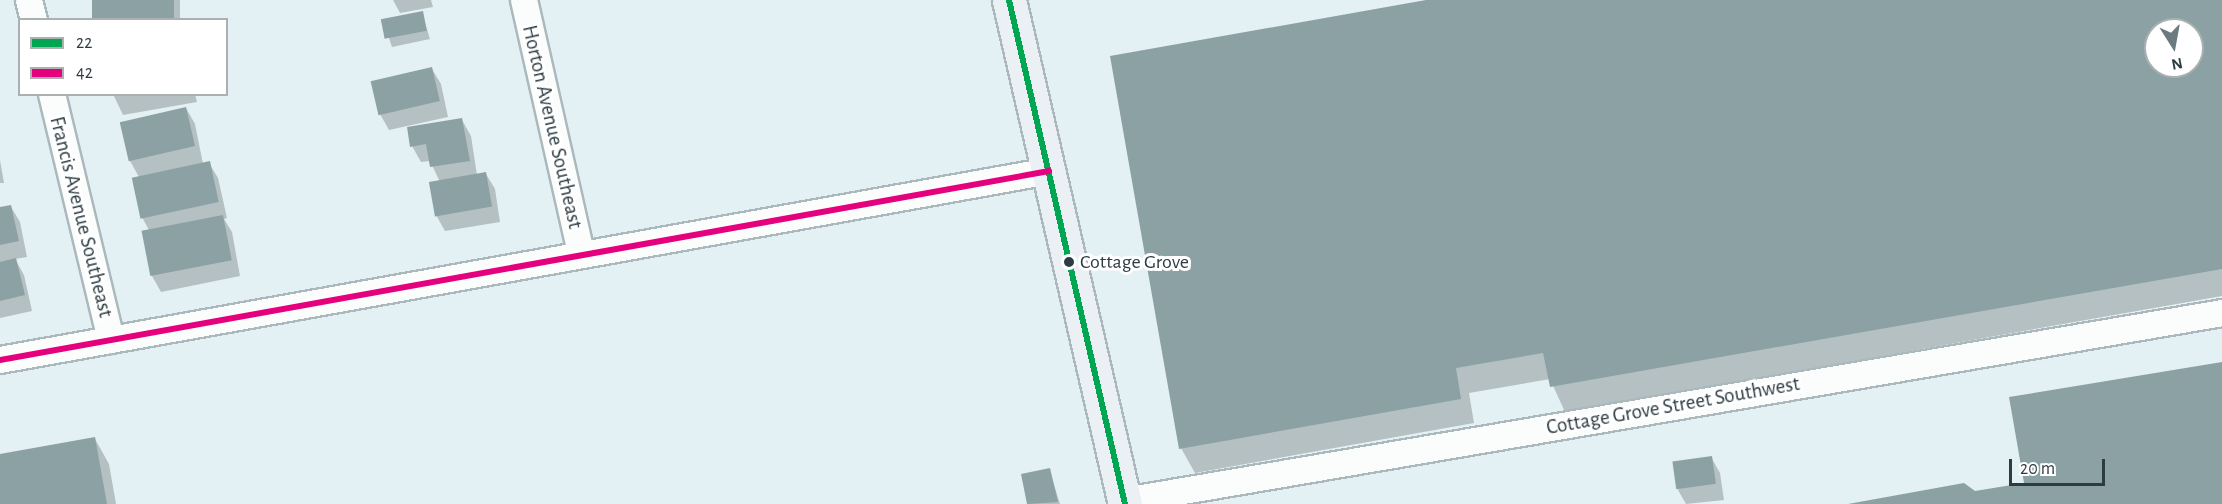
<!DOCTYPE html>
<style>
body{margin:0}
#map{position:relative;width:2222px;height:504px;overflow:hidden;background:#e3f0f4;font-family:"Alegreya Sans",sans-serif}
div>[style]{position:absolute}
.shadow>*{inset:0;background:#0003;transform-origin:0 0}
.building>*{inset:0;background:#8ca1a3;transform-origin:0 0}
.roads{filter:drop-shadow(2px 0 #abb8bc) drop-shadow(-2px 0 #abb8bc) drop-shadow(0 2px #abb8bc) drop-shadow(0 -2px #abb8bc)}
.street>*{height:26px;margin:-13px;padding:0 13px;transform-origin:13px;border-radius:13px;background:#fbfdfd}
.primary>*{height:33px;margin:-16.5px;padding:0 16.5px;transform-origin:16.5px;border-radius:16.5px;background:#eaf0f4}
.bus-1>*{height:6px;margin:-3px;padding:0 3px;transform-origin:3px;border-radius:3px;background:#00a651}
.bus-2>*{height:6px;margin:-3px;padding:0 3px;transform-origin:3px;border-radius:3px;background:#e5007d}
.dots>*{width:16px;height:16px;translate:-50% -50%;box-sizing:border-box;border:3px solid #fff;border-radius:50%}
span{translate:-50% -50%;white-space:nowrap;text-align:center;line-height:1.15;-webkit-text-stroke:6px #fff;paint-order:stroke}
.bus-label{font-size:20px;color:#2c3c42}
.left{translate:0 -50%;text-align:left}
.street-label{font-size:21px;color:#2c3c42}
.legend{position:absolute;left:18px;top:18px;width:210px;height:78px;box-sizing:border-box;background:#fff;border:2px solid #abb1b3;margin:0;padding:8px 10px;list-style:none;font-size:18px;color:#2c3c42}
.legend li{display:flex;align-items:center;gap:12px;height:30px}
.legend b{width:30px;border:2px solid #abb1b3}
.north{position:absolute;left:2144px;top:18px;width:60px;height:60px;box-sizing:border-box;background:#fff;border:2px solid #abb1b3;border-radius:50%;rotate:169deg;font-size:16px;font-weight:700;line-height:24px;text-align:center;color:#2c3c42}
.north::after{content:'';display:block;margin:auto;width:21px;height:27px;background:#6c7b80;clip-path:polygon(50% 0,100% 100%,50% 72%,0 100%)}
.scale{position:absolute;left:2009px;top:459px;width:96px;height:27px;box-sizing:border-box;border:3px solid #2c3c42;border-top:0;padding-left:8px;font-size:18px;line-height:21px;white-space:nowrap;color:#2c3c42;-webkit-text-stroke:4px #fff;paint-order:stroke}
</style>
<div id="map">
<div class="shadow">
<div style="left:93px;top:0;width:87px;height:20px"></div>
<div style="clip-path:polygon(393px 0,431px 0,433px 7px,400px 13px)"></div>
<div style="clip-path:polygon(evenodd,1435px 0,2222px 0,2222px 296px,1565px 412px,1550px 379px,1469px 393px,1474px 423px,1195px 473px,1181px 448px,1435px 0,2156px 30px,2192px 30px,2192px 66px,2156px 66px,2156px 30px)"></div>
<div style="clip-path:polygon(422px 13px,430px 39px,392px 47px,383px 21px)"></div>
<div style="clip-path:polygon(432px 69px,441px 84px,448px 117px,389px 130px,380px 114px)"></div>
<div style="clip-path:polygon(113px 94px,195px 94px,197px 102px,123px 115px)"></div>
<div style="clip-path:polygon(186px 108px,195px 124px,203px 164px,209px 163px,218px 178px,227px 218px,224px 219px,232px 232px,240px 276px,161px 292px,152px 276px,150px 232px,143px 219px,134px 178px,139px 177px,129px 159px)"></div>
<div style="clip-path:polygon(462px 120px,471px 136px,477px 175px,486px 174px,495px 189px,500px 222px,445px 231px,436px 215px,440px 182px,430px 161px,421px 162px,412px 146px)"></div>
<div style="clip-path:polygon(0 160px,4px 183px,0 183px)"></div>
<div style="clip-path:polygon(11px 207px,20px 222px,27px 257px,15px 259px,24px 275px,32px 311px,0 318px,0 209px)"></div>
<div style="clip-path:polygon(95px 439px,109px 464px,116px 504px,0 504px,0 456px)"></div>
<div style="clip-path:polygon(1711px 457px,1720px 473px,1724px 500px,1686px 504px,1678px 490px)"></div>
<div style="clip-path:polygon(1049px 469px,1060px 504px,1029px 504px,1023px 476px)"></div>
</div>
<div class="building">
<div style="left:92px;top:0;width:82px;height:20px"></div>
<div style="clip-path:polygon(evenodd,1426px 0,2222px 0,2222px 269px,1550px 387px,1543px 353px,1456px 368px,1461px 399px,1179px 449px,1110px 56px,1426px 0,2156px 30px,2192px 30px,2192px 66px,2156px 66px,2156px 30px)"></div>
<div style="left:423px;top:11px;width:20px;height:43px;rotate:79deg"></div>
<div style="left:432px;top:67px;width:35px;height:63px;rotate:77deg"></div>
<div style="left:186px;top:107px;width:40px;height:68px;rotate:77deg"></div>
<div style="clip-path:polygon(462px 118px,470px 161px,430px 167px,426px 144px,410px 147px,407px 127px)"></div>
<div style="left:210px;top:161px;width:42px;height:80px;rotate:78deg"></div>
<div style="left:486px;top:172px;width:35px;height:58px;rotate:80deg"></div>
<div style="clip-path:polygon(11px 205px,19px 241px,0 245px,0 207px)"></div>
<div style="left:223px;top:215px;width:46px;height:83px;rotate:79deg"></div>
<div style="clip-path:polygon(16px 258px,25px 295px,0 301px,0 262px)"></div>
<div style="clip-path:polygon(2222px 362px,2222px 504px,1848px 504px,1964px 483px,1975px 491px,2024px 483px,2009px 397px)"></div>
<div style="clip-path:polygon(95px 437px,107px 504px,0 504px,0 454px)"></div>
<div style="left:1712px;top:456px;width:28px;height:40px;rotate:82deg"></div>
<div style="clip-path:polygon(1050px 468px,1058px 502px,1027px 504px,1021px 474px)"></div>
</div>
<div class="roads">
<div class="street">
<div style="left:29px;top:0;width:21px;rotate:76deg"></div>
<div style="left:524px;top:0;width:259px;rotate:77.3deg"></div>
<div style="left:52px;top:94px;width:253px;rotate:76.5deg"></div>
<div style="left:0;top:360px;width:1066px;rotate:-10.21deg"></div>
<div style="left:1125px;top:501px;width:1113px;rotate:-9.72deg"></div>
</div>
<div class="primary">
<div style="left:1009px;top:0;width:517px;rotate:77.04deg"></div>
</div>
</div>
<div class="bus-1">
<div style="left:1009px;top:0;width:517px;rotate:77.04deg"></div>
</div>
<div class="bus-2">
<div style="left:0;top:360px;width:1066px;rotate:-10.21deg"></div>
</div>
<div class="dots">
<div style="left:1069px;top:262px;background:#2c3c42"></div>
</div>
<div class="bus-label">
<span class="left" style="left:1080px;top:262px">Cottage Grove</span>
</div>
<div class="street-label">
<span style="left:552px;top:127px;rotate:77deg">Horton Avenue Southeast</span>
<span style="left:81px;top:217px;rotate:76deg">Francis Avenue Southeast</span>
<span style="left:1673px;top:406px;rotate:-10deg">Cottage Grove Street Southwest</span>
</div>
<ul class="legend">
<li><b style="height:8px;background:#00a651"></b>22</li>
<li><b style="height:8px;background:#e5007d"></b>42</li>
</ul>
<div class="north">N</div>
<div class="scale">20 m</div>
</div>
